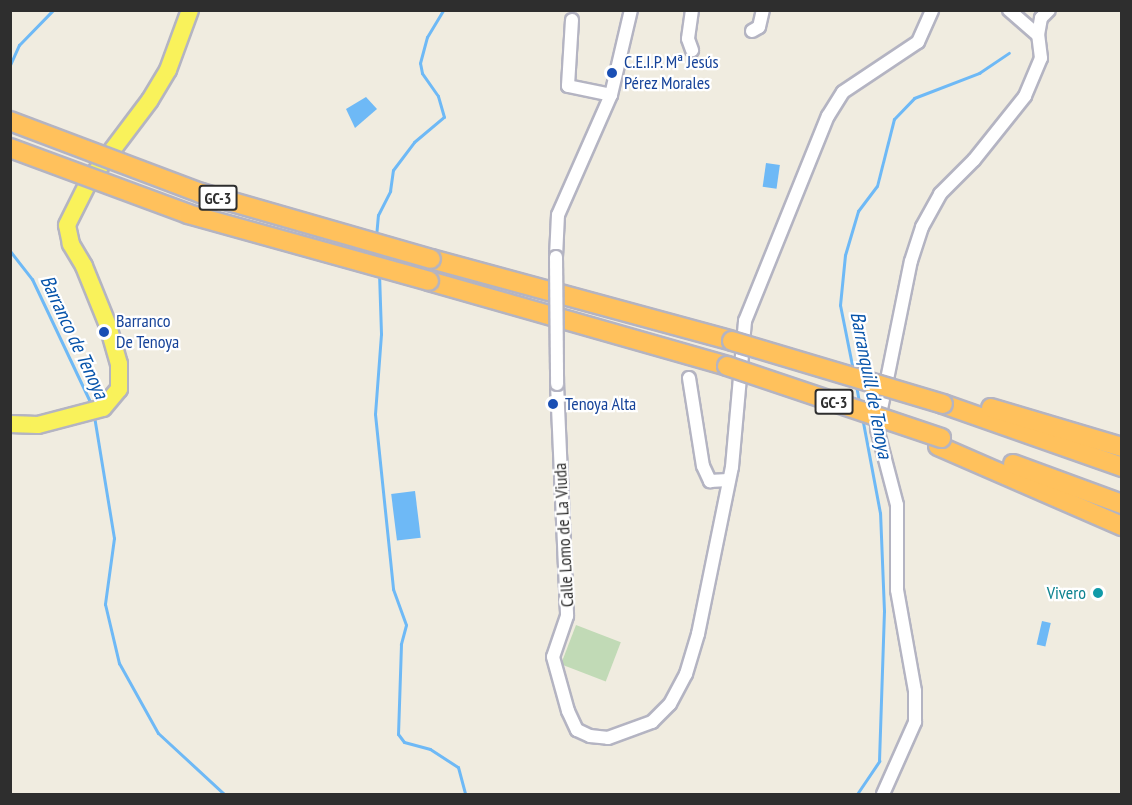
<!DOCTYPE html>
<meta charset="utf-8">
<style>
body{margin:0}
#map{position:relative;width:1132px;height:805px;overflow:hidden;background:#f0ece0;font-family:"PT Sans Narrow",sans-serif}
div>[style]{position:absolute}
.cemetery>*{inset:0;background:#c1dab6;transform-origin:0 0}
.water>*{inset:0;background:#6eb9f6;transform-origin:0 0}
.stream>*{height:3px;margin:-1.5px;padding:0 1.5px;transform-origin:1.5px;border-radius:1.5px;background:#6eb9f6}
.roads{filter:drop-shadow(2px 0 #b4b4c2) drop-shadow(-2px 0 #b4b4c2) drop-shadow(0 2px #b4b4c2) drop-shadow(0 -2px #b4b4c2)}
.minor>*{height:12px;margin:-6px;padding:0 6px;transform-origin:6px;border-radius:6px;background:#fff}
.major>*{height:16px;margin:-8px;padding:0 8px;transform-origin:8px;border-radius:8px;background:#f9f25b}
.highway>*{height:18px;margin:-9px;padding:0 9px;transform-origin:9px;border-radius:9px;background:#ffc15c}
.bridges{filter:drop-shadow(2px 0 #b4b4c2) drop-shadow(-2px 0 #b4b4c2) drop-shadow(0 2px #b4b4c2) drop-shadow(0 -2px #b4b4c2)}
.minor-bridge>*{height:12px;margin:-6px;padding:0 6px;transform-origin:6px;border-radius:6px;background:#fff}
.highway-bridge>*{height:18px;margin:-9px;padding:0 9px;transform-origin:9px;border-radius:9px;background:#ffc15c}
.dots>*{width:16px;height:16px;translate:-50% -50%;box-sizing:border-box;border:3px solid #fff;border-radius:50%}
span{translate:-50% -50%;white-space:nowrap;text-align:center;line-height:1.15;-webkit-text-stroke:4.5px #fff;paint-order:stroke}
.shield-label span{padding:2px 4px;background:#fff;border:2px solid;border-radius:4px;-webkit-text-stroke-width:0}
.shield-label{font-size:16px;color:#2e2e2e;font-weight:700}
.transit-label{font-size:18px;color:#164399}
.left{translate:0 -50%;text-align:left}
.street-label{font-size:18px;color:#2e2e2e}
.culture-label{font-size:18px;color:#0d838f}
.right{translate:-100% -50%;text-align:right}
.water-label{font-size:20px;color:#0653aa;font-style:italic}
.frame{position:absolute;inset:0;border:12px solid #2e2e2e;pointer-events:none}
</style>
<div id="map">
<div class="cemetery">
<div style="left:576px;top:625px;width:48px;height:42px;rotate:21deg"></div>
</div>
<div class="water">
<div style="clip-path:polygon(366px 97px,377px 109px,355px 128px,346px 109px)"></div>
<div style="left:766px;top:163px;width:14px;height:24px;rotate:8deg"></div>
<div style="left:415px;top:491px;width:47px;height:24px;rotate:83deg"></div>
<div style="left:1042px;top:621px;width:9px;height:24px;rotate:13deg"></div>
</div>
<div class="stream">
<div style="left:10px;top:65px;width:22px;rotate:-66deg"></div>
<div style="left:19px;top:45px;width:49px;rotate:-45.8deg"></div>
<div style="left:376px;top:237px;width:22px;rotate:-85deg"></div>
<div style="left:378px;top:215px;width:27px;rotate:-63deg"></div>
<div style="left:390px;top:191px;width:21px;rotate:-82deg"></div>
<div style="left:393px;top:170px;width:35px;rotate:-53deg"></div>
<div style="left:414px;top:142px;width:39px;rotate:-40deg"></div>
<div style="left:444px;top:117px;width:22px;rotate:-106deg"></div>
<div style="left:438px;top:96px;width:28px;rotate:-125deg"></div>
<div style="left:422px;top:73px;width:10px;rotate:-101deg"></div>
<div style="left:420px;top:63px;width:27px;rotate:-75deg"></div>
<div style="left:427px;top:37px;width:31px;rotate:-59deg"></div>
<div style="left:10px;top:251px;width:36px;rotate:52deg"></div>
<div style="left:32px;top:279px;width:138px;rotate:64.7deg"></div>
<div style="left:379px;top:273px;width:61px;rotate:88.1deg"></div>
<div style="left:381px;top:334px;width:80px;rotate:94.3deg"></div>
<div style="left:375px;top:414px;width:176px;rotate:84.1deg"></div>
<div style="left:393px;top:589px;width:38px;rotate:70deg"></div>
<div style="left:406px;top:625px;width:20px;rotate:105deg"></div>
<div style="left:401px;top:644px;width:90px;rotate:91.9deg"></div>
<div style="left:398px;top:734px;width:10px;rotate:53deg"></div>
<div style="left:404px;top:742px;width:27px;rotate:15deg"></div>
<div style="left:430px;top:749px;width:33px;rotate:33deg"></div>
<div style="left:458px;top:767px;width:28px;rotate:75deg"></div>
<div style="left:853px;top:370px;width:66px;rotate:-101.3deg"></div>
<div style="left:840px;top:305px;width:50px;rotate:-84.3deg"></div>
<div style="left:845px;top:255px;width:46px;rotate:-73.5deg"></div>
<div style="left:858px;top:211px;width:31px;rotate:-53deg"></div>
<div style="left:877px;top:186px;width:69px;rotate:-75.8deg"></div>
<div style="left:894px;top:119px;width:29px;rotate:-46deg"></div>
<div style="left:914px;top:98px;width:70px;rotate:-21deg"></div>
<div style="left:979px;top:73px;width:36px;rotate:-34deg"></div>
<div style="left:856px;top:385px;width:17px;rotate:80deg"></div>
<div style="left:94px;top:416px;width:124px;rotate:80.7deg"></div>
<div style="left:114px;top:538px;width:67px;rotate:97.8deg"></div>
<div style="left:105px;top:604px;width:61px;rotate:76.7deg"></div>
<div style="left:119px;top:663px;width:80px;rotate:60.9deg"></div>
<div style="left:158px;top:733px;width:90px;rotate:42.7deg"></div>
<div style="left:857px;top:794px;width:40px;rotate:-56deg"></div>
<div style="left:879px;top:761px;width:150px;rotate:-88.1deg"></div>
<div style="left:884px;top:611px;width:98px;rotate:-92.3deg"></div>
<div style="left:880px;top:513px;width:98px;rotate:-100.6deg"></div>
</div>
<div class="roads">
<div class="minor">
<div style="left:692px;top:10px;width:29px;rotate:98deg"></div>
<div style="left:688px;top:39px;width:12px;rotate:70deg"></div>
<div style="left:1009px;top:10px;width:38px;rotate:41deg"></div>
<div style="left:1038px;top:35px;width:17px;rotate:-80deg"></div>
<div style="left:1041px;top:18px;width:11px;rotate:-45deg"></div>
<div style="left:572px;top:20px;width:66px;rotate:93.5deg"></div>
<div style="left:568px;top:86px;width:44px;rotate:11.8deg"></div>
<div style="left:752px;top:31px;width:8px;rotate:-30deg"></div>
<div style="left:759px;top:27px;width:17px;rotate:-77deg"></div>
<div style="left:556px;top:257px;width:42px;rotate:-87.3deg"></div>
<div style="left:558px;top:215px;width:131px;rotate:-66.2deg"></div>
<div style="left:611px;top:95px;width:87px;rotate:-76.8deg"></div>
<div style="left:689px;top:378px;width:89px;rotate:81deg"></div>
<div style="left:703px;top:466px;width:17px;rotate:65deg"></div>
<div style="left:710px;top:481px;width:18px;rotate:-3deg"></div>
<div style="left:557px;top:384px;width:232px;rotate:87.5deg"></div>
<div style="left:567px;top:616px;width:43px;rotate:108.9deg"></div>
<div style="left:553px;top:657px;width:56px;rotate:74.5deg"></div>
<div style="left:568px;top:711px;width:21px;rotate:65deg"></div>
<div style="left:577px;top:730px;width:14px;rotate:25deg"></div>
<div style="left:590px;top:736px;width:18px;rotate:6deg"></div>
<div style="left:608px;top:738px;width:47px;rotate:-20deg"></div>
<div style="left:652px;top:722px;width:25px;rotate:-45deg"></div>
<div style="left:670px;top:704px;width:34px;rotate:-62deg"></div>
<div style="left:686px;top:674px;width:42px;rotate:-73.3deg"></div>
<div style="left:698px;top:634px;width:170px;rotate:-78.5deg"></div>
<div style="left:732px;top:467px;width:147px;rotate:-84.9deg"></div>
<div style="left:745px;top:321px;width:221px;rotate:-68deg"></div>
<div style="left:828px;top:116px;width:28px;rotate:-58deg"></div>
<div style="left:843px;top:92px;width:90px;rotate:-33.7deg"></div>
<div style="left:918px;top:42px;width:35px;rotate:-66deg"></div>
<div style="left:883px;top:794px;width:79px;rotate:-66deg"></div>
<div style="left:915px;top:722px;width:31px;rotate:-90deg"></div>
<div style="left:915px;top:691px;width:103px;rotate:-100.1deg"></div>
<div style="left:897px;top:590px;width:85px;rotate:-90deg"></div>
<div style="left:897px;top:505px;width:79px;rotate:-104.7deg"></div>
<div style="left:877px;top:429px;width:171px;rotate:-78.6deg"></div>
<div style="left:911px;top:261px;width:36px;rotate:-72deg"></div>
<div style="left:922px;top:227px;width:38px;rotate:-61deg"></div>
<div style="left:940px;top:194px;width:48px;rotate:-45deg"></div>
<div style="left:974px;top:160px;width:82px;rotate:-51.4deg"></div>
<div style="left:1025px;top:96px;width:41px;rotate:-67.2deg"></div>
<div style="left:1041px;top:58px;width:23px;rotate:-97deg"></div>
</div>
<div class="major">
<div style="left:10px;top:424px;width:28px;rotate:2deg"></div>
<div style="left:38px;top:425px;width:67px;rotate:-14.7deg"></div>
<div style="left:103px;top:408px;width:25px;rotate:-50deg"></div>
<div style="left:119px;top:389px;width:25px;rotate:-90deg"></div>
<div style="left:119px;top:364px;width:37px;rotate:-106deg"></div>
<div style="left:109px;top:328px;width:67px;rotate:-112deg"></div>
<div style="left:84px;top:266px;width:26px;rotate:-121deg"></div>
<div style="left:71px;top:244px;width:19px;rotate:-102deg"></div>
<div style="left:67px;top:225px;width:49px;rotate:-63.4deg"></div>
<div style="left:89px;top:181px;width:101px;rotate:-53deg"></div>
<div style="left:150px;top:100px;width:35px;rotate:-59deg"></div>
<div style="left:168px;top:70px;width:64px;rotate:-69.9deg"></div>
</div>
<div class="highway">
<div style="left:431px;top:259px;width:312px;rotate:15.2deg"></div>
<div style="left:429px;top:281px;width:310px;rotate:15.9deg"></div>
<div style="left:943px;top:404px;width:190px;rotate:19.4deg"></div>
<div style="left:991px;top:408px;width:137px;rotate:16.6deg"></div>
<div style="left:938px;top:446px;width:201px;rotate:23.5deg"></div>
<div style="left:1013px;top:464px;width:116px;rotate:20.2deg"></div>
</div>
</div>
<div class="bridges">
<div class="minor-bridge">
<div style="left:556px;top:257px;width:127px;rotate:89.5deg"></div>
</div>
<div class="highway-bridge">
<div style="left:10px;top:121px;width:204px;rotate:20.7deg"></div>
<div style="left:201px;top:193px;width:239px;rotate:16deg"></div>
<div style="left:10px;top:148px;width:190px;rotate:20.3deg"></div>
<div style="left:188px;top:214px;width:250px;rotate:15.5deg"></div>
<div style="left:732px;top:341px;width:220px;rotate:16.6deg"></div>
<div style="left:727px;top:366px;width:226px;rotate:18.6deg"></div>
</div>
</div>
<div class="dots">
<div style="left:612px;top:73px;background:#1a4fb4"></div>
<div style="left:104px;top:332px;background:#1a4fb4"></div>
<div style="left:553px;top:404px;background:#1a4fb4"></div>
<div style="left:1098px;top:593px;background:#0f9aa8"></div>
</div>
<div class="shield-label">
<span style="left:218px;top:198px">GC-3</span>
<span style="left:834px;top:402px">GC-3</span>
</div>
<div class="transit-label">
<span class="left" style="left:624px;top:73px">C.E.I.P. Mª Jesús<br>Pérez Morales</span>
<span class="left" style="left:116px;top:332px">Barranco<br>De Tenoya</span>
<span class="left" style="left:565px;top:404px">Tenoya Alta</span>
</div>
<div class="street-label">
<span style="left:564px;top:535px;rotate:-93deg">Calle Lomo de La Viuda</span>
</div>
<div class="culture-label">
<span class="right" style="left:1086px;top:593px">Vivero</span>
</div>
<div class="water-label">
<span style="left:74px;top:337px;rotate:65deg">Barranco de Tenoya</span>
<span style="left:871px;top:385px;rotate:79deg">Barranquill de Tenoya</span>
</div>
<div class="frame"></div>
</div>
